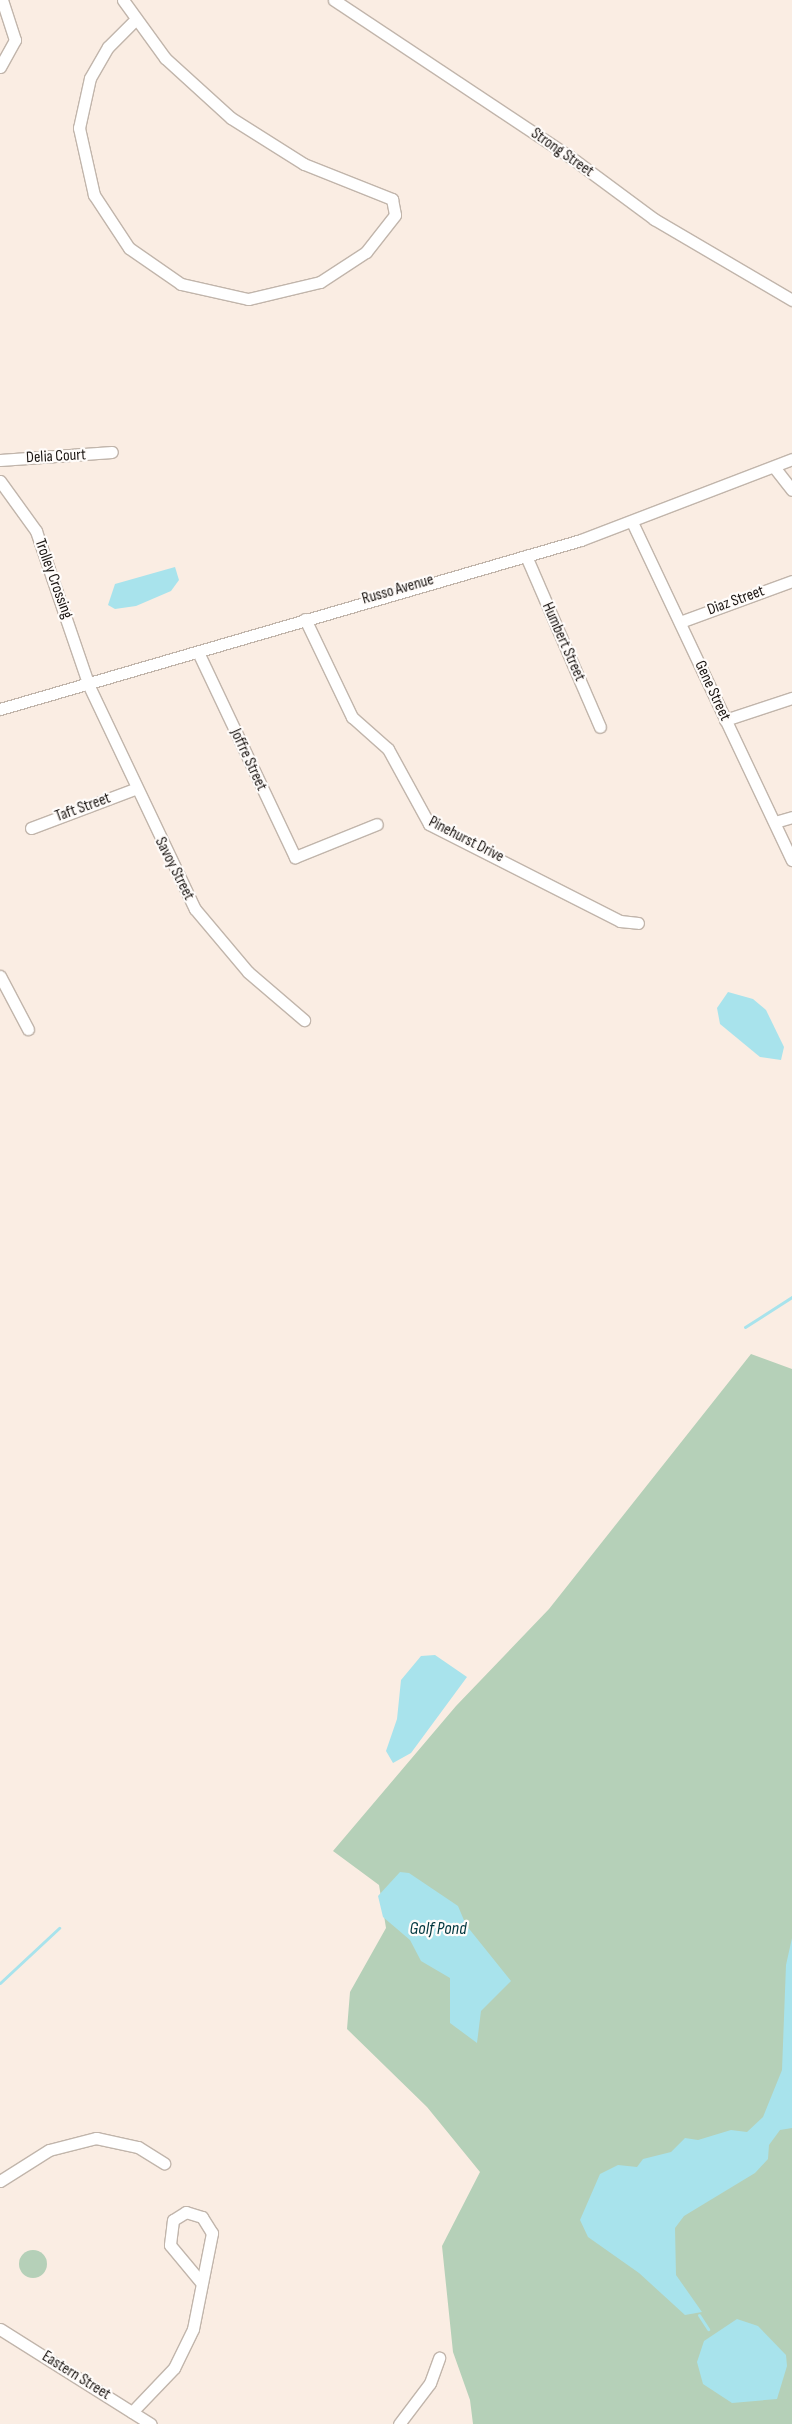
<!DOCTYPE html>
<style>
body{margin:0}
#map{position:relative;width:792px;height:2424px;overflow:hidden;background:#faede3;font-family:"Sofia Sans Condensed",sans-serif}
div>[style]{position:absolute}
.green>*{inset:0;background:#b5d0b8}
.round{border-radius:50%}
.water>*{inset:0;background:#a8e3ec}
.stream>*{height:3px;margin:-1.5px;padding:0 1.5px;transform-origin:1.5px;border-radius:1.5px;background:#a8e3ec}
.roads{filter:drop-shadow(1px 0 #c1b5ab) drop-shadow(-1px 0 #c1b5ab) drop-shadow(0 1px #c1b5ab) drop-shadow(0 -1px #c1b5ab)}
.minor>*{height:11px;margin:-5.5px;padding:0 5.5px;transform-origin:5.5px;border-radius:5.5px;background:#fff}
span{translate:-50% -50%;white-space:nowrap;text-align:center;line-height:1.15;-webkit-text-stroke:4.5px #fffcfa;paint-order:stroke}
.street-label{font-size:16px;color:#1a1512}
.water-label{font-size:18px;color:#00373f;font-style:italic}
</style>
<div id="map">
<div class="green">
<div style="clip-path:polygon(751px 1354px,792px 1369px,792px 2424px,473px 2424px,470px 2400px,453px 2352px,442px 2246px,480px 2172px,427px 2107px,347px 2029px,350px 1992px,386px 1928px,379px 1885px,333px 1851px,456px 1706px,549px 1609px)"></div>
<div class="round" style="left:19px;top:2250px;width:28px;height:28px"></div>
</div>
<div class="water">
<div style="clip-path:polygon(175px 567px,179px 580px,171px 591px,136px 606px,115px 609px,108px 605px,115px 584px)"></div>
<div style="clip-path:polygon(728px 992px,753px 999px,766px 1010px,784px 1047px,781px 1060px,760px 1057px,720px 1024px,717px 1008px)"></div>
<div style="clip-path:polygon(435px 1655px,467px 1677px,411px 1753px,393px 1763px,386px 1751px,397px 1719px,401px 1680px,421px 1656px)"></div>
<div style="clip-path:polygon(400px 1872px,409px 1873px,458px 1906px,466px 1925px,511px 1981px,481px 2011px,477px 2043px,450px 2023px,450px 1978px,421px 1961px,410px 1940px,383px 1917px,378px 1896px)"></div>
<div style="clip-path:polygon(792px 1938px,792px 2128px,780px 2130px,769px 2145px,768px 2159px,755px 2173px,684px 2216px,675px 2228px,676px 2275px,702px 2312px,685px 2315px,639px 2273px,588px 2237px,580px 2220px,600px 2174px,618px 2165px,637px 2167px,643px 2159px,671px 2152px,685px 2138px,698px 2140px,731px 2130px,747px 2132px,763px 2117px,782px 2070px,786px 1965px)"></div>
<div style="clip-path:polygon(737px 2319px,758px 2326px,786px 2355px,787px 2366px,777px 2399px,732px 2403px,703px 2384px,697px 2362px,704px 2341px)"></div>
</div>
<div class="stream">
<div style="left:745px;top:1327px;width:56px;rotate:-32.6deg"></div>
<div style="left:0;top:1983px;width:81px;rotate:-43deg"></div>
<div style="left:699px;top:2315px;width:17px;rotate:57deg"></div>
</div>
<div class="roads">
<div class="minor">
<div style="left:123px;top:0;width:72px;rotate:54.1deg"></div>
<div style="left:165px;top:58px;width:89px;rotate:42.3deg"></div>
<div style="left:231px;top:118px;width:86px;rotate:32.2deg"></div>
<div style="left:304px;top:164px;width:95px;rotate:21.7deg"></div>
<div style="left:392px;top:199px;width:16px;rotate:79deg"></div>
<div style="left:395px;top:215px;width:47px;rotate:128.1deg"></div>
<div style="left:366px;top:252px;width:55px;rotate:146.9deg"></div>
<div style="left:320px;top:282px;width:74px;rotate:166.7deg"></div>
<div style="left:248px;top:299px;width:69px;rotate:-167.4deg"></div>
<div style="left:181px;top:284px;width:63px;rotate:-145.3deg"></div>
<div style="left:129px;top:248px;width:64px;rotate:-123.4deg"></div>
<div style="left:94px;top:195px;width:69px;rotate:-102.6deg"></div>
<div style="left:79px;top:128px;width:51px;rotate:-77.6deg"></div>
<div style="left:90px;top:78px;width:36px;rotate:-60deg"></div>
<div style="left:108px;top:47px;width:38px;rotate:-45deg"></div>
<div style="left:334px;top:0;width:282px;rotate:33.6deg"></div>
<div style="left:569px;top:156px;width:106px;rotate:36.5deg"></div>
<div style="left:654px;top:219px;width:160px;rotate:30.4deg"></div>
<div style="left:0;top:67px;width:31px;rotate:-61deg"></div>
<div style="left:15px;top:40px;width:42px;rotate:-108deg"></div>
<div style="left:0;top:460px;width:112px;rotate:-4.1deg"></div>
<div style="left:774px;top:467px;width:29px;rotate:52deg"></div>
<div style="left:0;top:481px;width:62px;rotate:54.2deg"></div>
<div style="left:36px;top:531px;width:164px;rotate:71.1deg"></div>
<div style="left:89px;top:686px;width:247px;rotate:64.6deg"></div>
<div style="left:195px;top:909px;width:82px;rotate:49.9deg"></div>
<div style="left:248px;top:972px;width:74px;rotate:40.6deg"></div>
<div style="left:632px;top:522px;width:374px;rotate:64.7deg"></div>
<div style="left:526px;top:556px;width:186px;rotate:66.6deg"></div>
<div style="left:305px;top:619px;width:109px;rotate:64.4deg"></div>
<div style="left:352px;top:717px;width:48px;rotate:41.6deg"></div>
<div style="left:388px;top:749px;width:85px;rotate:61.3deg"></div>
<div style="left:429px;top:824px;width:214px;rotate:26.9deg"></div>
<div style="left:620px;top:921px;width:18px;rotate:6deg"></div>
<div style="left:680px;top:622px;width:119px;rotate:-20.1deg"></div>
<div style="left:198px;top:652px;width:227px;rotate:64.7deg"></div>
<div style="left:295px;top:857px;width:88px;rotate:-21.9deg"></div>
<div style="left:0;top:709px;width:605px;rotate:-16.22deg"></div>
<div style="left:581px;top:540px;width:226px;rotate:-21deg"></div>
<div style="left:725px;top:720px;width:71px;rotate:-18.2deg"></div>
<div style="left:775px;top:822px;width:18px;rotate:-16deg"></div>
<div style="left:31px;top:828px;width:111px;rotate:-20.6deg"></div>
<div style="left:0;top:976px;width:60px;rotate:62.2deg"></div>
<div style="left:0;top:2181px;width:58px;rotate:-32.3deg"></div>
<div style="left:49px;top:2150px;width:49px;rotate:-14.3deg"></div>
<div style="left:96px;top:2138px;width:43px;rotate:12.1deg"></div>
<div style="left:138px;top:2147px;width:31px;rotate:32deg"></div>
<div style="left:0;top:2329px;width:178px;rotate:32.2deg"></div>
<div style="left:132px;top:2412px;width:61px;rotate:-46.3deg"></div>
<div style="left:174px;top:2368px;width:43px;rotate:-64deg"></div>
<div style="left:193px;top:2329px;width:98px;rotate:-78.8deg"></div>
<div style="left:212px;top:2233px;width:19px;rotate:-122deg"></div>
<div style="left:202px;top:2217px;width:17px;rotate:-163deg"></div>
<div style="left:186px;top:2212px;width:15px;rotate:148deg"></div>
<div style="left:173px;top:2220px;width:25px;rotate:97deg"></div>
<div style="left:170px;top:2245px;width:47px;rotate:50.2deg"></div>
<div style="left:399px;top:2424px;width:51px;rotate:-52.9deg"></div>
<div style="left:430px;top:2383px;width:27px;rotate:-70deg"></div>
</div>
</div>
<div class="street-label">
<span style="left:562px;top:153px;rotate:35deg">Strong Street</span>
<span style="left:56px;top:457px;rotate:-3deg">Delia Court</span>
<span style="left:53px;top:579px;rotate:70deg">Trolley Crossing</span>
<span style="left:398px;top:590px;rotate:-16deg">Russo Avenue</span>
<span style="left:736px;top:601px;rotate:-20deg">Diaz Street</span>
<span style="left:563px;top:642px;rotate:66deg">Humbert Street</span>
<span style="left:712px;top:691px;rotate:65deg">Gene Street</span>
<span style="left:248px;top:760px;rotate:65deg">Joffre Street</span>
<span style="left:83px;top:808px;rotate:-20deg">Taft Street</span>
<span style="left:466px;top:840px;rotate:27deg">Pinehurst Drive</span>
<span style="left:174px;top:869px;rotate:63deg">Savoy Street</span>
<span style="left:76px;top:2376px;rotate:32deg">Eastern Street</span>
</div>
<div class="water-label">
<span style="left:438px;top:1929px">Golf Pond</span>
</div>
</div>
